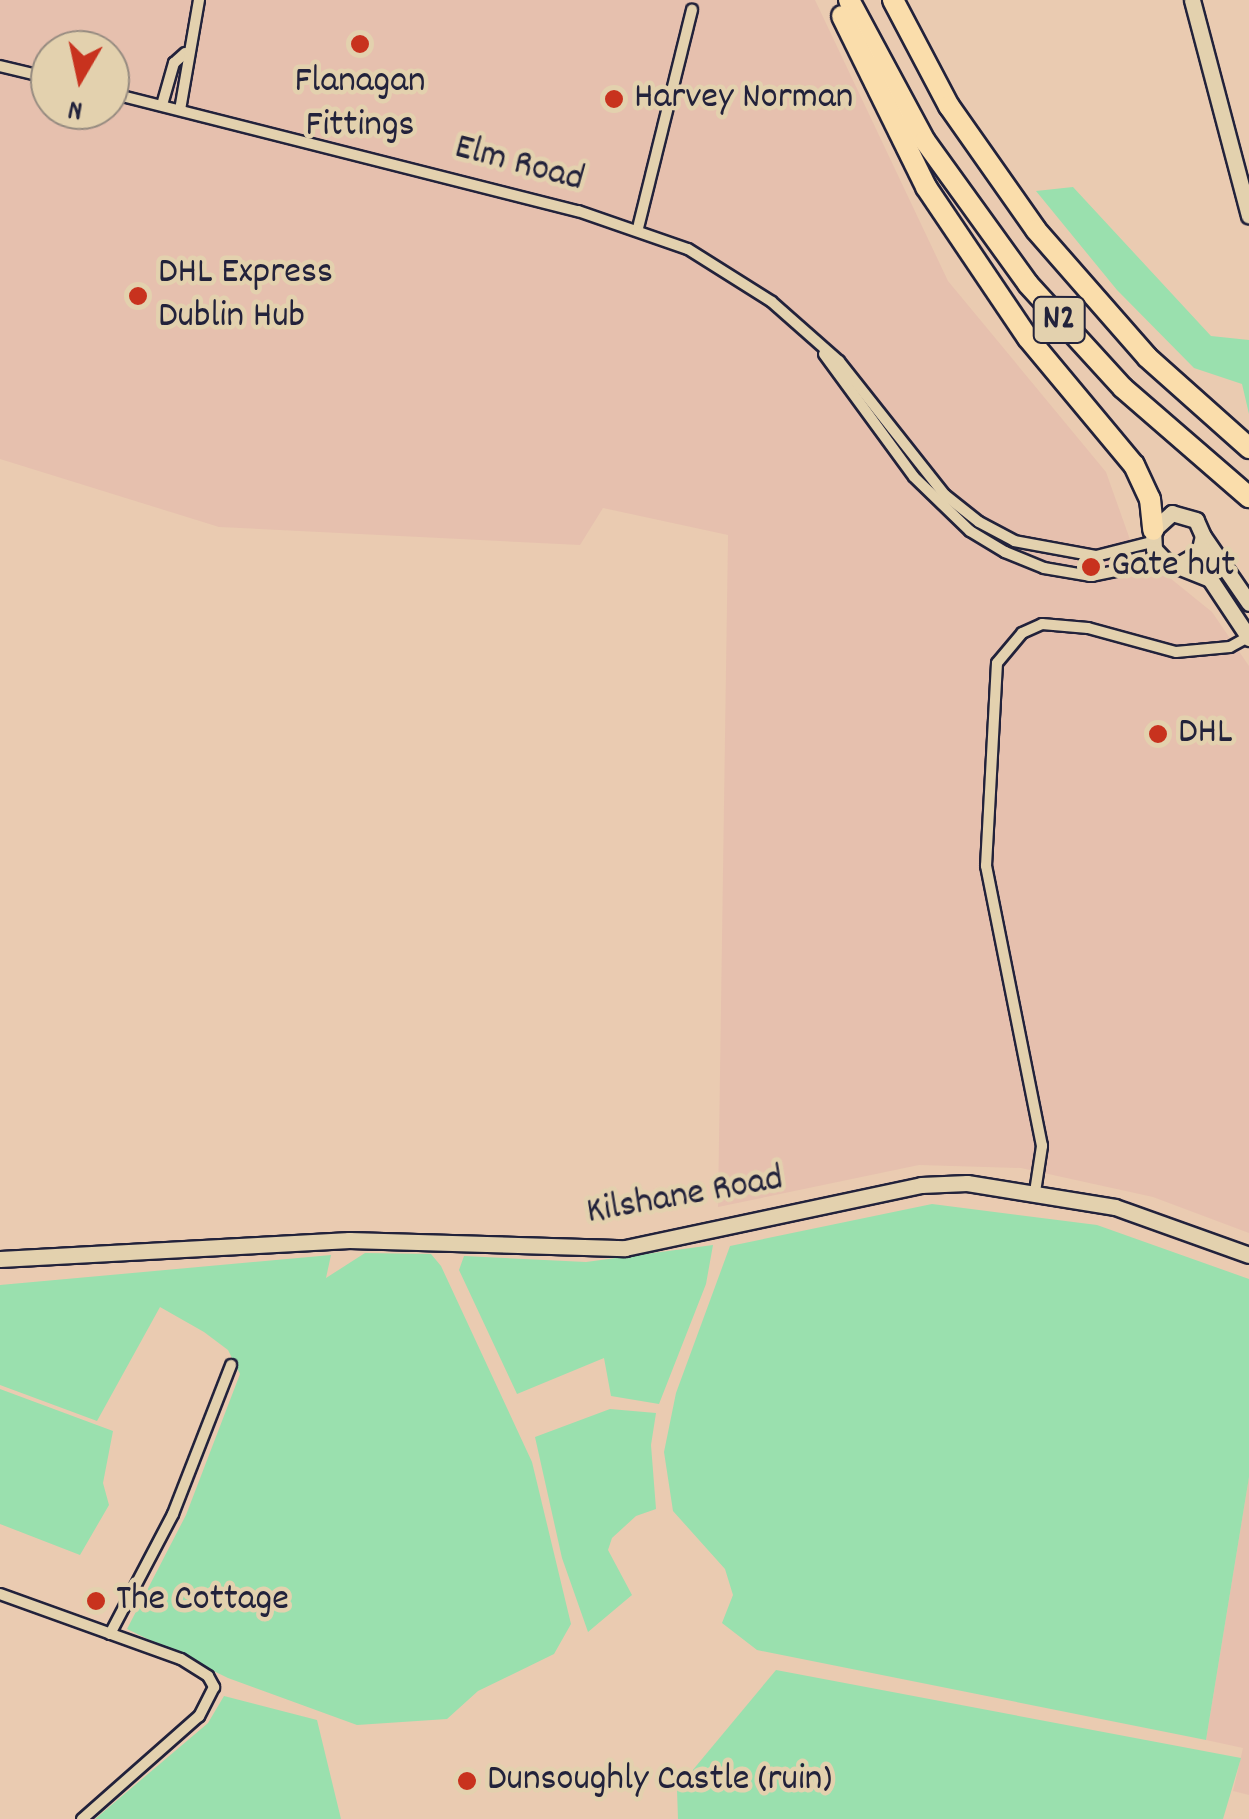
<!DOCTYPE html>
<style>
body{margin:0}
#map{position:relative;width:1249px;height:1819px;overflow:hidden;background:#eacbb1;font-family:Dekko,sans-serif}
div>[style]{position:absolute}
.built>*{inset:0;background:#e6c0ae}
.green>*{inset:0;background:#9ae0ae}
.roads{filter:drop-shadow(2px 0 #22223b) drop-shadow(-2px 0 #22223b) drop-shadow(0 2px #22223b) drop-shadow(0 -2px #22223b)}
.street>*{height:10px;margin:-5px;padding:0 5px;transform-origin:5px;border-radius:5px;background:#e3d1ae}
.secondary>*{height:15px;margin:-7.5px;padding:0 7.5px;transform-origin:7.5px;border-radius:7.5px;background:#e3d1ae}
.highway>*{height:20px;margin:-10px;padding:0 10px;transform-origin:10px;border-radius:10px;background:#faddab}
.dots>*{width:28px;height:28px;translate:-50% -50%;box-sizing:border-box;border:5px solid #e3d1ae;border-radius:50%}
span{translate:-50% -50%;white-space:nowrap;text-align:center;line-height:1.15;-webkit-text-stroke:9px #e3d1ae;paint-order:stroke}
.shield-label span{padding:2px 8px;background:#e3d1ae;border:2px solid;border-radius:8px;-webkit-text-stroke-width:0}
.shield-label{font-size:35px;color:#22223b;font-weight:700}
.poi-label{font-size:38px;color:#22223b}
.left{translate:0 -50%;text-align:left}
.street-label{font-size:38px;color:#22223b}
.north{position:absolute;left:30px;top:30px;width:100px;height:100px;box-sizing:border-box;background:#e3d1ae;border:2px solid #968b80;border-radius:50%;rotate:189deg;font-size:28px;font-weight:700;line-height:40px;text-align:center;color:#22223b}
.north::after{content:'';display:block;margin:auto;width:35px;height:45px;background:#c8321e;clip-path:polygon(50% 0,100% 100%,50% 72%,0 100%)}
</style>
<div id="map">
<div class="built">
<div style="clip-path:polygon(evenodd,0 0,815px 0,948px 281px,1106px 472px,1133px 548px,1212px 612px,1249px 666px,1249px 1233px,1153px 1197px,1021px 1168px,919px 1165px,718px 1207px,728px 535px,603px 508px,580px 545px,219px 527px,0 459px,0 0,50px 50px,110px 50px,110px 110px,50px 110px,50px 50px)"></div>
<div style="clip-path:polygon(1249px 1477px,1249px 1795px,1233px 1791px,1243px 1748px,1206px 1740px)"></div>
</div>
<div class="green">
<div style="clip-path:polygon(1073px 187px,1211px 336px,1249px 340px,1249px 414px,1242px 384px,1194px 368px,1117px 290px,1036px 191px)"></div>
<div style="clip-path:polygon(932px 1204px,1097px 1225px,1249px 1279px,1249px 1477px,1206px 1740px,757px 1650px,722px 1623px,733px 1595px,725px 1569px,673px 1511px,664px 1452px,676px 1393px,730px 1246px)"></div>
<div style="clip-path:polygon(713px 1245px,706px 1284px,659px 1404px,611px 1396px,604px 1358px,517px 1394px,459px 1270px,464px 1256px,586px 1262px)"></div>
<div style="clip-path:polygon(365px 1253px,431px 1254px,441px 1266px,532px 1462px,571px 1624px,554px 1654px,478px 1691px,447px 1719px,357px 1725px,228px 1678px,127px 1629px,186px 1515px,240px 1374px,228px 1350px,204px 1332px,160px 1307px,97px 1421px,0 1385px,0 1285px,331px 1255px,326px 1278px)"></div>
<div style="clip-path:polygon(0 1389px,113px 1431px,103px 1483px,109px 1505px,80px 1555px,0 1524px)"></div>
<div style="clip-path:polygon(610px 1409px,656px 1413px,651px 1445px,656px 1509px,636px 1516px,612px 1538px,608px 1550px,632px 1595px,588px 1632px,562px 1558px,535px 1437px)"></div>
<div style="clip-path:polygon(776px 1670px,1241px 1758px,1223px 1819px,678px 1819px,677px 1789px)"></div>
<div style="clip-path:polygon(224px 1696px,317px 1720px,341px 1819px,95px 1819px,208px 1723px)"></div>
</div>
<div class="roads">
<div class="street">
<div style="left:0;top:66px;width:51px;rotate:13.5deg"></div>
<div style="left:110px;top:93px;width:483px;rotate:14.2deg"></div>
<div style="left:578px;top:211px;width:116px;rotate:19.1deg"></div>
<div style="left:688px;top:249px;width:99px;rotate:32.2deg"></div>
<div style="left:772px;top:302px;width:89px;rotate:41.4deg"></div>
<div style="left:839px;top:361px;width:171px;rotate:51.7deg"></div>
<div style="left:945px;top:495px;width:43px;rotate:38.5deg"></div>
<div style="left:979px;top:522px;width:40px;rotate:28deg"></div>
<div style="left:1014px;top:541px;width:83px;rotate:10.4deg"></div>
<div style="left:1096px;top:556px;width:58px;rotate:-14deg"></div>
<div style="left:162px;top:105px;width:44px;rotate:-74.1deg"></div>
<div style="left:174px;top:63px;width:15px;rotate:-42deg"></div>
<div style="left:180px;top:110px;width:112px;rotate:-80.2deg"></div>
<div style="left:638px;top:228px;width:225px;rotate:-76.1deg"></div>
<div style="left:824px;top:354px;width:152px;rotate:53.8deg"></div>
<div style="left:914px;top:477px;width:78px;rotate:44deg"></div>
<div style="left:970px;top:531px;width:41px;rotate:31deg"></div>
<div style="left:1005px;top:552px;width:42px;rotate:22.3deg"></div>
<div style="left:1044px;top:568px;width:48px;rotate:9.7deg"></div>
<div style="left:1091px;top:576px;width:76px;rotate:-11.5deg"></div>
<div style="left:1035px;top:1192px;width:47px;rotate:-81.3deg"></div>
<div style="left:1042px;top:1146px;width:286px;rotate:-101.3deg"></div>
<div style="left:986px;top:866px;width:203px;rotate:-86.9deg"></div>
<div style="left:997px;top:663px;width:39px;rotate:-50deg"></div>
<div style="left:1022px;top:633px;width:22px;rotate:-24deg"></div>
<div style="left:1042px;top:624px;width:46px;rotate:5deg"></div>
<div style="left:1088px;top:628px;width:91px;rotate:15.3deg"></div>
<div style="left:1176px;top:652px;width:54px;rotate:-5.3deg"></div>
<div style="left:1230px;top:647px;width:21px;rotate:-29deg"></div>
<div style="left:0;top:1594px;width:192px;rotate:19.8deg"></div>
<div style="left:181px;top:1659px;width:32px;rotate:32deg"></div>
<div style="left:208px;top:1676px;width:13px;rotate:61deg"></div>
<div style="left:214px;top:1687px;width:33px;rotate:117deg"></div>
<div style="left:199px;top:1716px;width:156px;rotate:138.6deg"></div>
<div style="left:110px;top:1634px;width:136px;rotate:-62.3deg"></div>
<div style="left:173px;top:1514px;width:160px;rotate:-68.7deg"></div>
</div>
<div class="secondary">
<div style="left:1192px;top:0;width:223px;rotate:75.2deg"></div>
<div style="left:1203px;top:536px;width:81px;rotate:55.5deg"></div>
<div style="left:1180px;top:564px;width:22px;rotate:-30deg"></div>
<div style="left:1199px;top:553px;width:17px;rotate:-77deg"></div>
<div style="left:1203px;top:536px;width:17px;rotate:-114deg"></div>
<div style="left:1196px;top:520px;width:25px;rotate:-164deg"></div>
<div style="left:1172px;top:513px;width:25px;rotate:138deg"></div>
<div style="left:1153px;top:530px;width:19px;rotate:87deg"></div>
<div style="left:1154px;top:549px;width:16px;rotate:47deg"></div>
<div style="left:1165px;top:561px;width:48px;rotate:21.8deg"></div>
<div style="left:1210px;top:579px;width:71px;rotate:56.5deg"></div>
<div style="left:0;top:1259px;width:350px;rotate:-3.1deg"></div>
<div style="left:349px;top:1240px;width:276px;rotate:1.7deg"></div>
<div style="left:625px;top:1248px;width:303px;rotate:-12deg"></div>
<div style="left:921px;top:1185px;width:46px;rotate:-2.5deg"></div>
<div style="left:967px;top:1183px;width:150px;rotate:9.2deg"></div>
<div style="left:1115px;top:1207px;width:142px;rotate:19.7deg"></div>
</div>
<div class="highway">
<div style="left:849px;top:0;width:160px;rotate:61.7deg"></div>
<div style="left:925px;top:141px;width:176px;rotate:54.2deg"></div>
<div style="left:1028px;top:284px;width:141px;rotate:47.6deg"></div>
<div style="left:1123px;top:388px;width:167px;rotate:40.9deg"></div>
<div style="left:893px;top:0;width:120px;rotate:62.2deg"></div>
<div style="left:949px;top:106px;width:151px;rotate:54.9deg"></div>
<div style="left:1036px;top:230px;width:169px;rotate:48.8deg"></div>
<div style="left:1147px;top:357px;width:137px;rotate:41.7deg"></div>
<div style="left:842px;top:16px;width:191px;rotate:63.8deg"></div>
<div style="left:926px;top:187px;width:182px;rotate:56deg"></div>
<div style="left:1028px;top:338px;width:165px;rotate:50.2deg"></div>
<div style="left:1134px;top:465px;width:38px;rotate:65deg"></div>
<div style="left:1150px;top:499px;width:31px;rotate:84deg"></div>
</div>
</div>
<div class="dots">
<div style="left:360px;top:44px;background:#c8321e"></div>
<div style="left:614px;top:99px;background:#c8321e"></div>
<div style="left:138px;top:296px;background:#c8321e"></div>
<div style="left:1091px;top:567px;background:#c8321e"></div>
<div style="left:1158px;top:734px;background:#c8321e"></div>
<div style="left:96px;top:1601px;background:#c8321e"></div>
<div style="left:467px;top:1781px;background:#c8321e"></div>
</div>
<div class="shield-label">
<span style="left:1059px;top:320px">N2</span>
</div>
<div class="poi-label">
<span style="left:360px;top:105px">Flanagan<br>Fittings</span>
<span class="left" style="left:634px;top:99px">Harvey Norman</span>
<span class="left" style="left:158px;top:296px">DHL Express<br>Dublin Hub</span>
<span class="left" style="left:1111px;top:567px">Gate hut</span>
<span class="left" style="left:1178px;top:734px">DHL</span>
<span class="left" style="left:116px;top:1601px">The Cottage</span>
<span class="left" style="left:487px;top:1781px">Dunsoughly Castle (ruin)</span>
</div>
<div class="street-label">
<span style="left:519px;top:165px;rotate:15deg">Elm Road</span>
<span style="left:685px;top:1197px;rotate:-10deg">Kilshane Road</span>
</div>
<div class="north">N</div>
</div>
